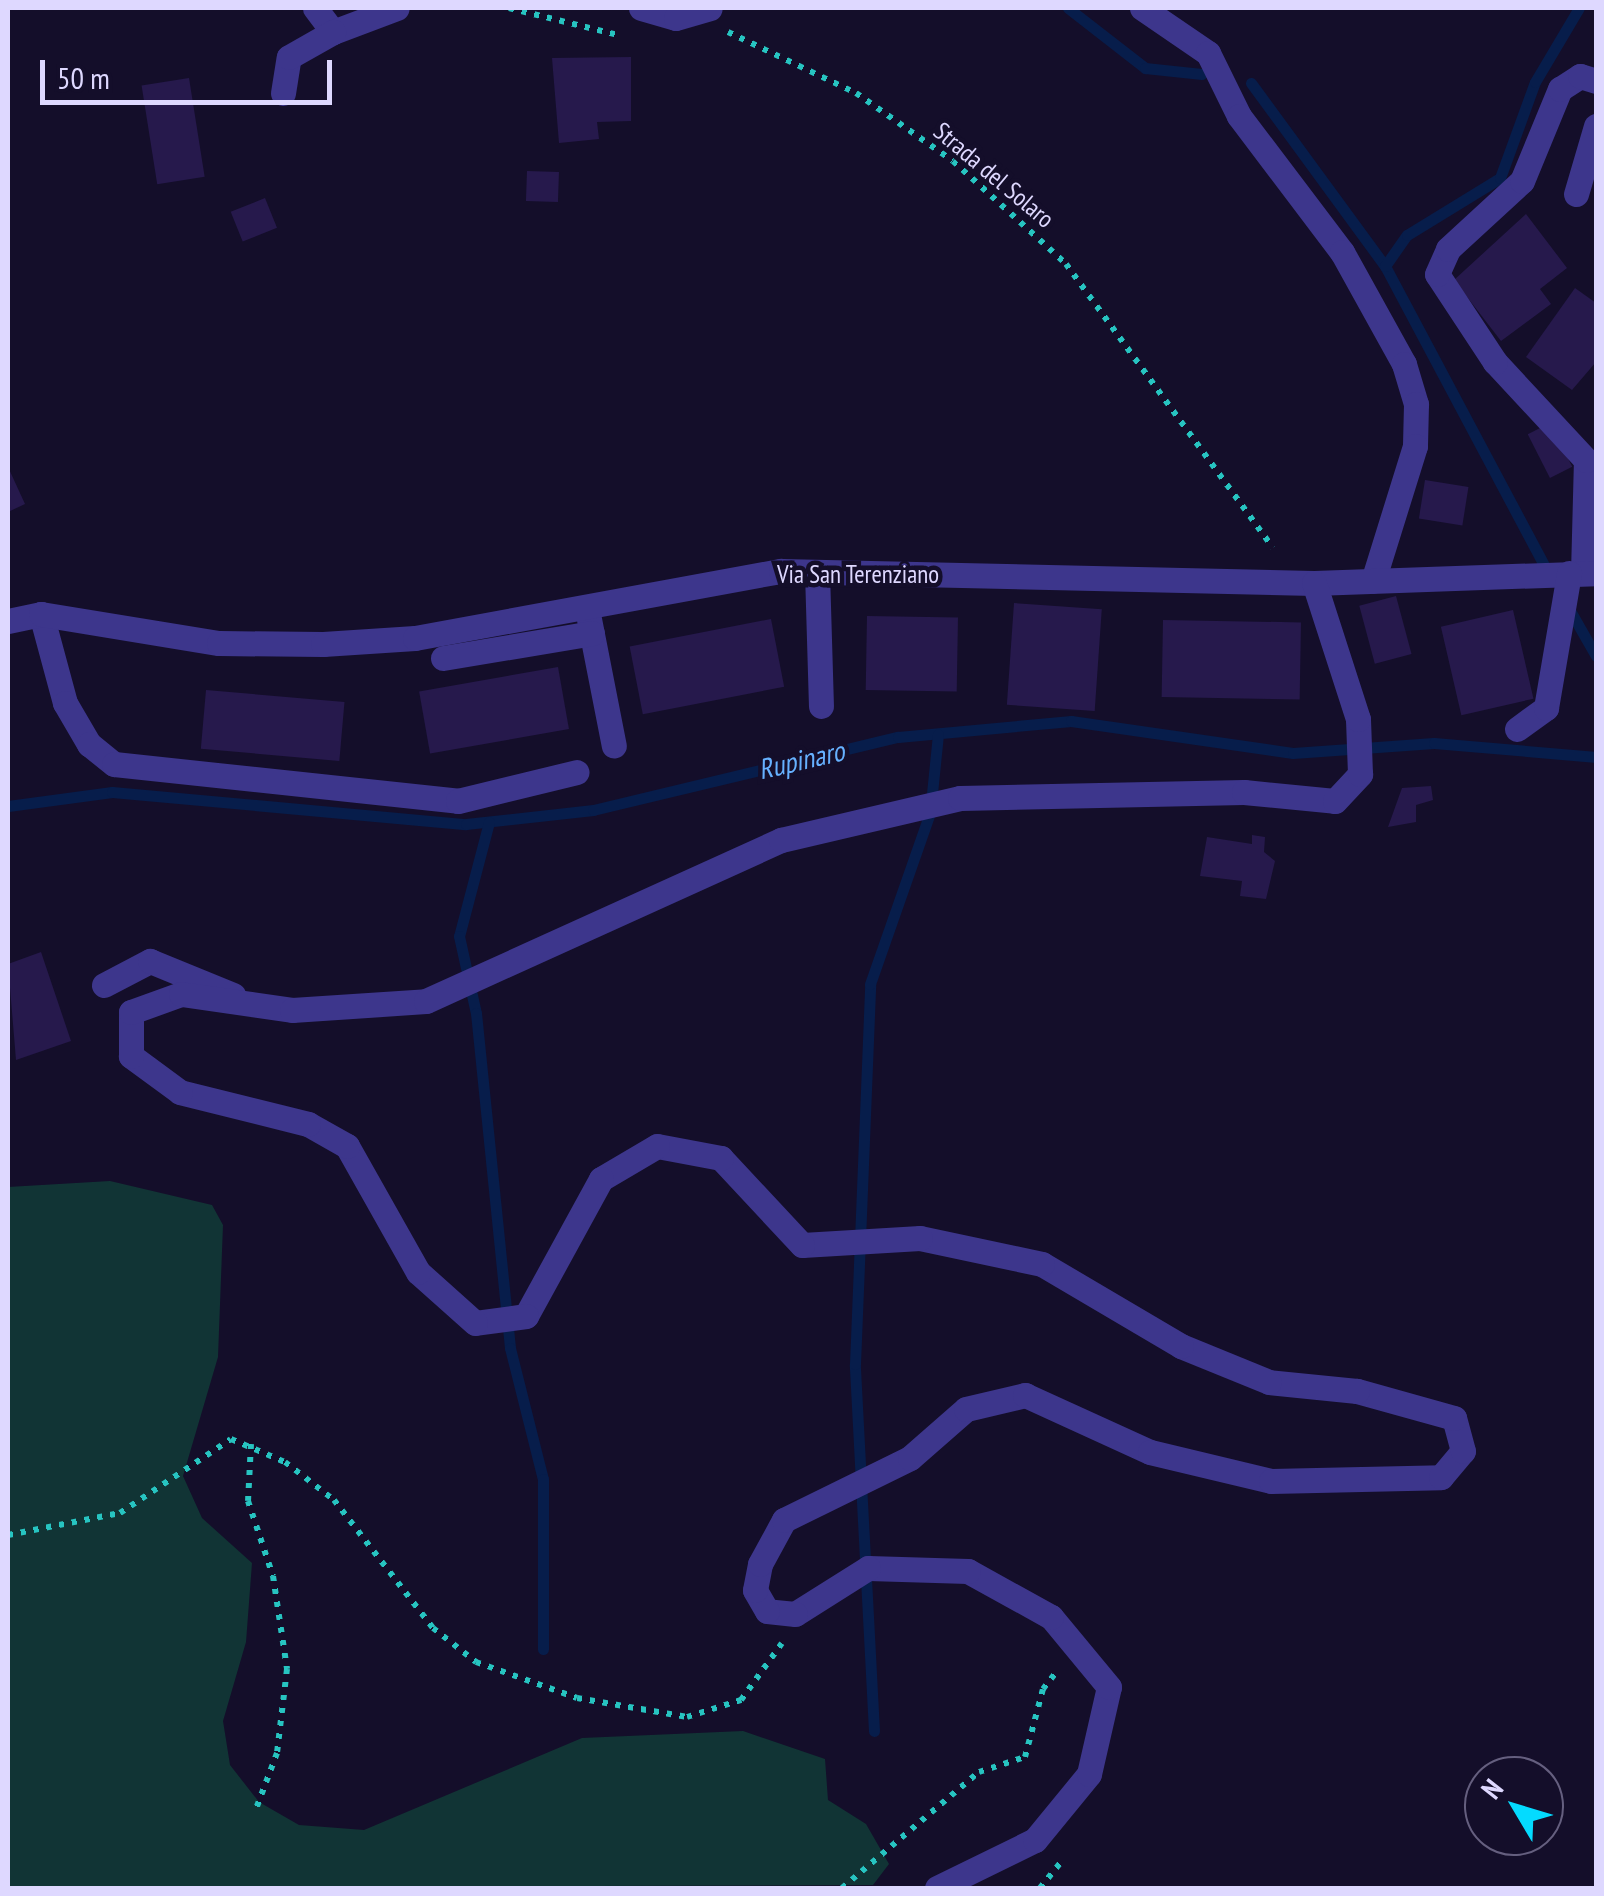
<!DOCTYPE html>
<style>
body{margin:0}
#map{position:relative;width:1604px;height:1896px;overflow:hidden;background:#140e2a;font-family:"PT Sans Narrow",sans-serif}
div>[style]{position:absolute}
.green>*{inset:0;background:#113435}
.stream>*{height:11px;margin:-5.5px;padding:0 5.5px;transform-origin:5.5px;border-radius:5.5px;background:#071d4b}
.building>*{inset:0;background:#26194c;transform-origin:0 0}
.path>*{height:6px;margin-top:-3px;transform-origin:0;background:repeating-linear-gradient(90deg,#27c4c1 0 5px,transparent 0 13px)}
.minor>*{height:25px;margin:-12.5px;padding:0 12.5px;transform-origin:12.5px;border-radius:12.5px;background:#3d368c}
span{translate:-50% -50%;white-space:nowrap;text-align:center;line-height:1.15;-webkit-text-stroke:9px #140e2a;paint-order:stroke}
.street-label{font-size:25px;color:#ded8ff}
.water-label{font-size:28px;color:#66b1ff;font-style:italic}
.frame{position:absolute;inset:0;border:10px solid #ded8ff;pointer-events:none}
.north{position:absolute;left:1464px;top:1756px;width:100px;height:100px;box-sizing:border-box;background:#140e2a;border:2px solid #655f7f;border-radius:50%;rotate:308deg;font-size:28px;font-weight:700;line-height:40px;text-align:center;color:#ded8ff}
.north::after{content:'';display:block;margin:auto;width:35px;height:45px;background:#04dbff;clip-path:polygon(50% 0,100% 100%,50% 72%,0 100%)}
.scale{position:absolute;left:40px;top:60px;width:292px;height:45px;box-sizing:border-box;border:5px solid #ded8ff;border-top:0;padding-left:12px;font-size:30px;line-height:35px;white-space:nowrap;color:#ded8ff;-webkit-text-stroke:8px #140e2a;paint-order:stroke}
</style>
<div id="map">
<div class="green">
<div style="clip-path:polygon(110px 1181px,212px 1205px,223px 1225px,218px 1357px,183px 1476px,202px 1518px,252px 1563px,246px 1642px,223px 1721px,230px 1765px,259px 1802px,299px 1825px,364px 1830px,582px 1738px,743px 1731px,825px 1759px,828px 1800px,866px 1824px,889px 1864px,873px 1885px,8px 1888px,8px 1187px)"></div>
</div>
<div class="stream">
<div style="left:1068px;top:8px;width:98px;rotate:37.9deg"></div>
<div style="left:1145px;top:68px;width:57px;rotate:6deg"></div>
<div style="left:1251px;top:83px;width:227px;rotate:53.8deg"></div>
<div style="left:1385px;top:266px;width:349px;rotate:62deg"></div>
<div style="left:1385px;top:266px;width:38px;rotate:-55deg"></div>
<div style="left:1407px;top:235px;width:109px;rotate:-31.5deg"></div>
<div style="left:1500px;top:178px;width:102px;rotate:-70deg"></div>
<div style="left:1535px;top:82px;width:86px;rotate:-59.3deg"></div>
<div style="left:1568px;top:607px;width:56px;rotate:60.3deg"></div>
<div style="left:8px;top:806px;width:105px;rotate:-7.7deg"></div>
<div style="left:112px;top:792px;width:355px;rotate:5.2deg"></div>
<div style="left:466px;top:824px;width:128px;rotate:-6.3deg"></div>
<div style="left:593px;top:810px;width:314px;rotate:-13.5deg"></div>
<div style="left:898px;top:737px;width:174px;rotate:-5.3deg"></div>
<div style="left:1071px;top:721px;width:224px;rotate:8.2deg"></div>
<div style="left:1293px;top:753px;width:141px;rotate:-4.1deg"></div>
<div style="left:1434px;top:743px;width:163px;rotate:4.9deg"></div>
<div style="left:489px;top:822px;width:118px;rotate:104.7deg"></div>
<div style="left:459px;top:936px;width:79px;rotate:77.6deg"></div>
<div style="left:476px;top:1013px;width:337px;rotate:84.2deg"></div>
<div style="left:510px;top:1348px;width:135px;rotate:75.9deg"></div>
<div style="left:543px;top:1479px;width:170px;rotate:90deg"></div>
<div style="left:874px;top:1731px;width:367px;rotate:-93deg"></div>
<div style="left:855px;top:1364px;width:380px;rotate:-87.7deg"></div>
<div style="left:870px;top:984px;width:181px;rotate:-70.7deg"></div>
<div style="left:930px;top:813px;width:79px;rotate:-84.2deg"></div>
</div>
<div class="building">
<div style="clip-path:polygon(631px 57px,631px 121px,597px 122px,599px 139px,559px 143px,552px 58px)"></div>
<div style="left:189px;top:78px;width:100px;height:48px;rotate:81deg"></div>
<div style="left:527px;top:171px;width:32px;height:30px;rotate:2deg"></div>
<div style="left:265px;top:198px;width:32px;height:37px;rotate:68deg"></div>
<div style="clip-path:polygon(1526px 214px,1567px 268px,1540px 289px,1551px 304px,1501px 341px,1454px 280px)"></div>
<div style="clip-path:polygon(1575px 288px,1596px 303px,1596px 362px,1572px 390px,1526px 357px)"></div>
<div style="left:1550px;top:423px;width:49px;height:25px;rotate:63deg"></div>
<div style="clip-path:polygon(8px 467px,25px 504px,8px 512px)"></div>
<div style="left:1425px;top:480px;width:44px;height:39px;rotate:9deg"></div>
<div style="left:1396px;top:596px;width:60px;height:38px;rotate:75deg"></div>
<div style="left:1014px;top:603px;width:88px;height:102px;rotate:4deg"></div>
<div style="left:1513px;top:610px;width:91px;height:74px;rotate:77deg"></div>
<div style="left:867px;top:616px;width:91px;height:74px;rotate:1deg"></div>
<div style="left:771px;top:619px;width:69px;height:144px;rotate:79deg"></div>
<div style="left:1163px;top:620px;width:138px;height:77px;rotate:1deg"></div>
<div style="left:558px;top:667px;width:63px;height:141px;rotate:80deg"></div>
<div style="left:206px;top:690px;width:139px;height:59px;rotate:5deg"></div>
<div style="clip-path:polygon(1431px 786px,1433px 800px,1416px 805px,1416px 822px,1388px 827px,1402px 788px)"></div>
<div style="clip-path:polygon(1252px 835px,1265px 837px,1264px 852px,1275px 861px,1266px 899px,1240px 896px,1242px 881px,1200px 876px,1207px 837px,1252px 844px)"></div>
<div style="clip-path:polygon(41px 952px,71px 1041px,16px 1060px,8px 964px)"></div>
</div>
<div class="path">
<div style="left:509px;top:8px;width:116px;rotate:13.9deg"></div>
<div style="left:728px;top:32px;width:142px;rotate:25.5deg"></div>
<div style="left:856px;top:93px;width:118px;rotate:35deg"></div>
<div style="left:953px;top:161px;width:153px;rotate:42.3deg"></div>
<div style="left:1066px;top:264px;width:351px;rotate:53.9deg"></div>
<div style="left:251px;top:1444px;width:57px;rotate:93deg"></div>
<div style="left:248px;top:1501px;width:79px;rotate:71.6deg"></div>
<div style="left:273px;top:1576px;width:94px;rotate:81.4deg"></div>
<div style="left:287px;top:1669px;width:85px;rotate:96.8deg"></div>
<div style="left:277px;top:1753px;width:60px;rotate:110.6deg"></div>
<div style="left:8px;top:1535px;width:114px;rotate:-11.1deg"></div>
<div style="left:120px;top:1513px;width:133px;rotate:-33.7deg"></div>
<div style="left:231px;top:1439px;width:59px;rotate:23.1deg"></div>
<div style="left:285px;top:1462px;width:62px;rotate:37.8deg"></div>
<div style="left:334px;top:1500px;width:162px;rotate:52.3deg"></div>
<div style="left:433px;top:1628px;width:55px;rotate:38.3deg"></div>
<div style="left:476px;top:1662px;width:107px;rotate:19.6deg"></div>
<div style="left:577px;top:1698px;width:112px;rotate:9.8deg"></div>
<div style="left:687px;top:1717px;width:57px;rotate:-17.5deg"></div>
<div style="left:741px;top:1700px;width:70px;rotate:-54.3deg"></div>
<div style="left:842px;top:1888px;width:180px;rotate:-40.3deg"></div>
<div style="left:979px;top:1772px;width:48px;rotate:-18.1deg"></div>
<div style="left:1025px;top:1757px;width:70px;rotate:-75.2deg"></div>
<div style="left:1043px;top:1689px;width:24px;rotate:-52deg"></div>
<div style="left:1040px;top:1888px;width:38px;rotate:-51deg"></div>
</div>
<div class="minor">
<div style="left:315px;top:8px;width:30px;rotate:53deg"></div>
<div style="left:333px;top:32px;width:68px;rotate:-20.6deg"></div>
<div style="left:641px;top:8px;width:36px;rotate:16deg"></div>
<div style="left:676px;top:18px;width:35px;rotate:-16deg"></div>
<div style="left:1142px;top:8px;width:80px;rotate:34.3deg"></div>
<div style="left:1208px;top:53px;width:70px;rotate:63.8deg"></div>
<div style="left:1239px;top:116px;width:171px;rotate:52.9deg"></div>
<div style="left:1342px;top:252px;width:128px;rotate:61deg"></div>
<div style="left:1404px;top:364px;width:42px;rotate:73.3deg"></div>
<div style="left:1416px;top:404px;width:42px;rotate:91.4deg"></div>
<div style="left:1415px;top:446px;width:141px;rotate:107.3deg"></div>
<div style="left:283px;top:93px;width:36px;rotate:-81deg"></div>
<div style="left:289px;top:57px;width:51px;rotate:-29.6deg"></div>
<div style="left:1576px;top:194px;width:71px;rotate:-73.6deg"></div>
<div style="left:817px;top:572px;width:134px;rotate:88.3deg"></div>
<div style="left:1583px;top:573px;width:113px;rotate:-88.5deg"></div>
<div style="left:1586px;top:460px;width:134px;rotate:-132.9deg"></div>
<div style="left:1495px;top:362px;width:105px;rotate:-123.4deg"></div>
<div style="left:1437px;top:274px;width:27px;rotate:-66deg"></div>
<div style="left:1448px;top:249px;width:100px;rotate:-42.6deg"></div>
<div style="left:1522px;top:181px;width:100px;rotate:-67.6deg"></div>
<div style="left:1560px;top:89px;width:24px;rotate:-33deg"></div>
<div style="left:1580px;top:76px;width:17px;rotate:17deg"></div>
<div style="left:41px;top:614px;width:92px;rotate:74.9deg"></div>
<div style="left:65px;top:703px;width:48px;rotate:59.7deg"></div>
<div style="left:89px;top:744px;width:32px;rotate:39deg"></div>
<div style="left:114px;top:764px;width:346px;rotate:6.1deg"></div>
<div style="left:458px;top:801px;width:122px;rotate:-13.7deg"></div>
<div style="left:589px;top:619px;width:129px;rotate:78.9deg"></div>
<div style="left:8px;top:621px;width:34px;rotate:-12deg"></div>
<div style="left:41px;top:614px;width:180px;rotate:9.3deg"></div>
<div style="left:219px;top:643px;width:104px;rotate:0.6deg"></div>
<div style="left:323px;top:644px;width:92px;rotate:-3.7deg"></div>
<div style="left:415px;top:638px;width:372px;rotate:-10.4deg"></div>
<div style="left:781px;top:571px;width:533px;rotate:1.29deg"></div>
<div style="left:1314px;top:583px;width:282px;rotate:-2deg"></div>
<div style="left:443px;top:658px;width:151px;rotate:-9.5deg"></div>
<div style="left:1517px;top:729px;width:36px;rotate:-36deg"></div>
<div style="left:1546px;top:708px;width:137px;rotate:-80.3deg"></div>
<div style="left:104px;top:985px;width:52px;rotate:-27.6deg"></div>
<div style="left:150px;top:961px;width:90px;rotate:22.3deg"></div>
<div style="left:937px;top:1888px;width:109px;rotate:-26.1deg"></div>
<div style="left:1035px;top:1840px;width:85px;rotate:-50.7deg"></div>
<div style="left:1089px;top:1774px;width:89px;rotate:-77.1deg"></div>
<div style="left:1109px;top:1687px;width:91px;rotate:-129.6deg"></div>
<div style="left:1051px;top:1617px;width:95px;rotate:-151deg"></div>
<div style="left:968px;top:1571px;width:100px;rotate:-178.3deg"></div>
<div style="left:868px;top:1568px;width:86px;rotate:147.8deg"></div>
<div style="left:795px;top:1614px;width:28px;rotate:-174deg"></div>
<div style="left:767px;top:1611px;width:24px;rotate:-120deg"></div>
<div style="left:755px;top:1590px;width:26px;rotate:-79deg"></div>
<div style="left:760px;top:1564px;width:50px;rotate:-61.4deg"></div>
<div style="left:784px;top:1520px;width:140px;rotate:-26.2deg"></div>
<div style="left:910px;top:1458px;width:74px;rotate:-41.2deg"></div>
<div style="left:966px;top:1409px;width:61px;rotate:-13.3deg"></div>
<div style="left:1025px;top:1395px;width:137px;rotate:24.5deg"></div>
<div style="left:1150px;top:1452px;width:124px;rotate:13.5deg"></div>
<div style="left:1271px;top:1481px;width:170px;rotate:-1.3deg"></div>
<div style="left:1441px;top:1477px;width:34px;rotate:-50deg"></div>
<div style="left:1463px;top:1451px;width:34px;rotate:-105deg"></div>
<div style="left:1454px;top:1418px;width:101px;rotate:-164.4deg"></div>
<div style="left:1357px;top:1391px;width:88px;rotate:-174.2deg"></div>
<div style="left:1269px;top:1382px;width:95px;rotate:-157.8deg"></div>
<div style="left:1181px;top:1346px;width:161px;rotate:-149.5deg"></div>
<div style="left:1042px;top:1264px;width:125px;rotate:-168deg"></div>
<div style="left:920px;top:1238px;width:118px;rotate:176.6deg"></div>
<div style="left:802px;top:1245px;width:119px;rotate:-133deg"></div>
<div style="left:721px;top:1158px;width:65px;rotate:-169.4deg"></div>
<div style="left:657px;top:1146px;width:65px;rotate:149.5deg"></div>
<div style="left:601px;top:1179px;width:156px;rotate:118.7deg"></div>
<div style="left:526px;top:1316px;width:51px;rotate:172.2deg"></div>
<div style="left:475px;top:1323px;width:76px;rotate:-138.2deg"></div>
<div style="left:418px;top:1272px;width:145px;rotate:-119.4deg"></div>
<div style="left:347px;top:1146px;width:45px;rotate:-150.6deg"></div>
<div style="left:308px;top:1124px;width:132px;rotate:-166deg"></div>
<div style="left:180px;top:1092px;width:61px;rotate:-143.7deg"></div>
<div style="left:131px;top:1056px;width:44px;rotate:-90deg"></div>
<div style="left:131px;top:1012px;width:53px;rotate:-19.8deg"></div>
<div style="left:181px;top:994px;width:112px;rotate:8.2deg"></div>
<div style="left:292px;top:1010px;width:134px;rotate:-3.8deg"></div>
<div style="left:426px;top:1001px;width:390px;rotate:-24.4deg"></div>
<div style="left:781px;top:840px;width:184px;rotate:-13.2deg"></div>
<div style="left:960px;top:798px;width:284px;rotate:-1.2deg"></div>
<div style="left:1244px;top:792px;width:91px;rotate:5.6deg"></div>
<div style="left:1335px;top:801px;width:37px;rotate:-47deg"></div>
<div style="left:1360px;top:774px;width:55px;rotate:-92.1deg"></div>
<div style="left:1358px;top:719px;width:143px;rotate:-107.9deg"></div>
</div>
<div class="street-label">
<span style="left:994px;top:175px;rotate:40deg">Strada del Solaro</span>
<span style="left:858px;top:574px">Via San Terenziano</span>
</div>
<div class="water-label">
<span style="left:801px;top:760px;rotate:-13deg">Rupinaro</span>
</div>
<div class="frame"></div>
<div class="north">N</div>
<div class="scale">50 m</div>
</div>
